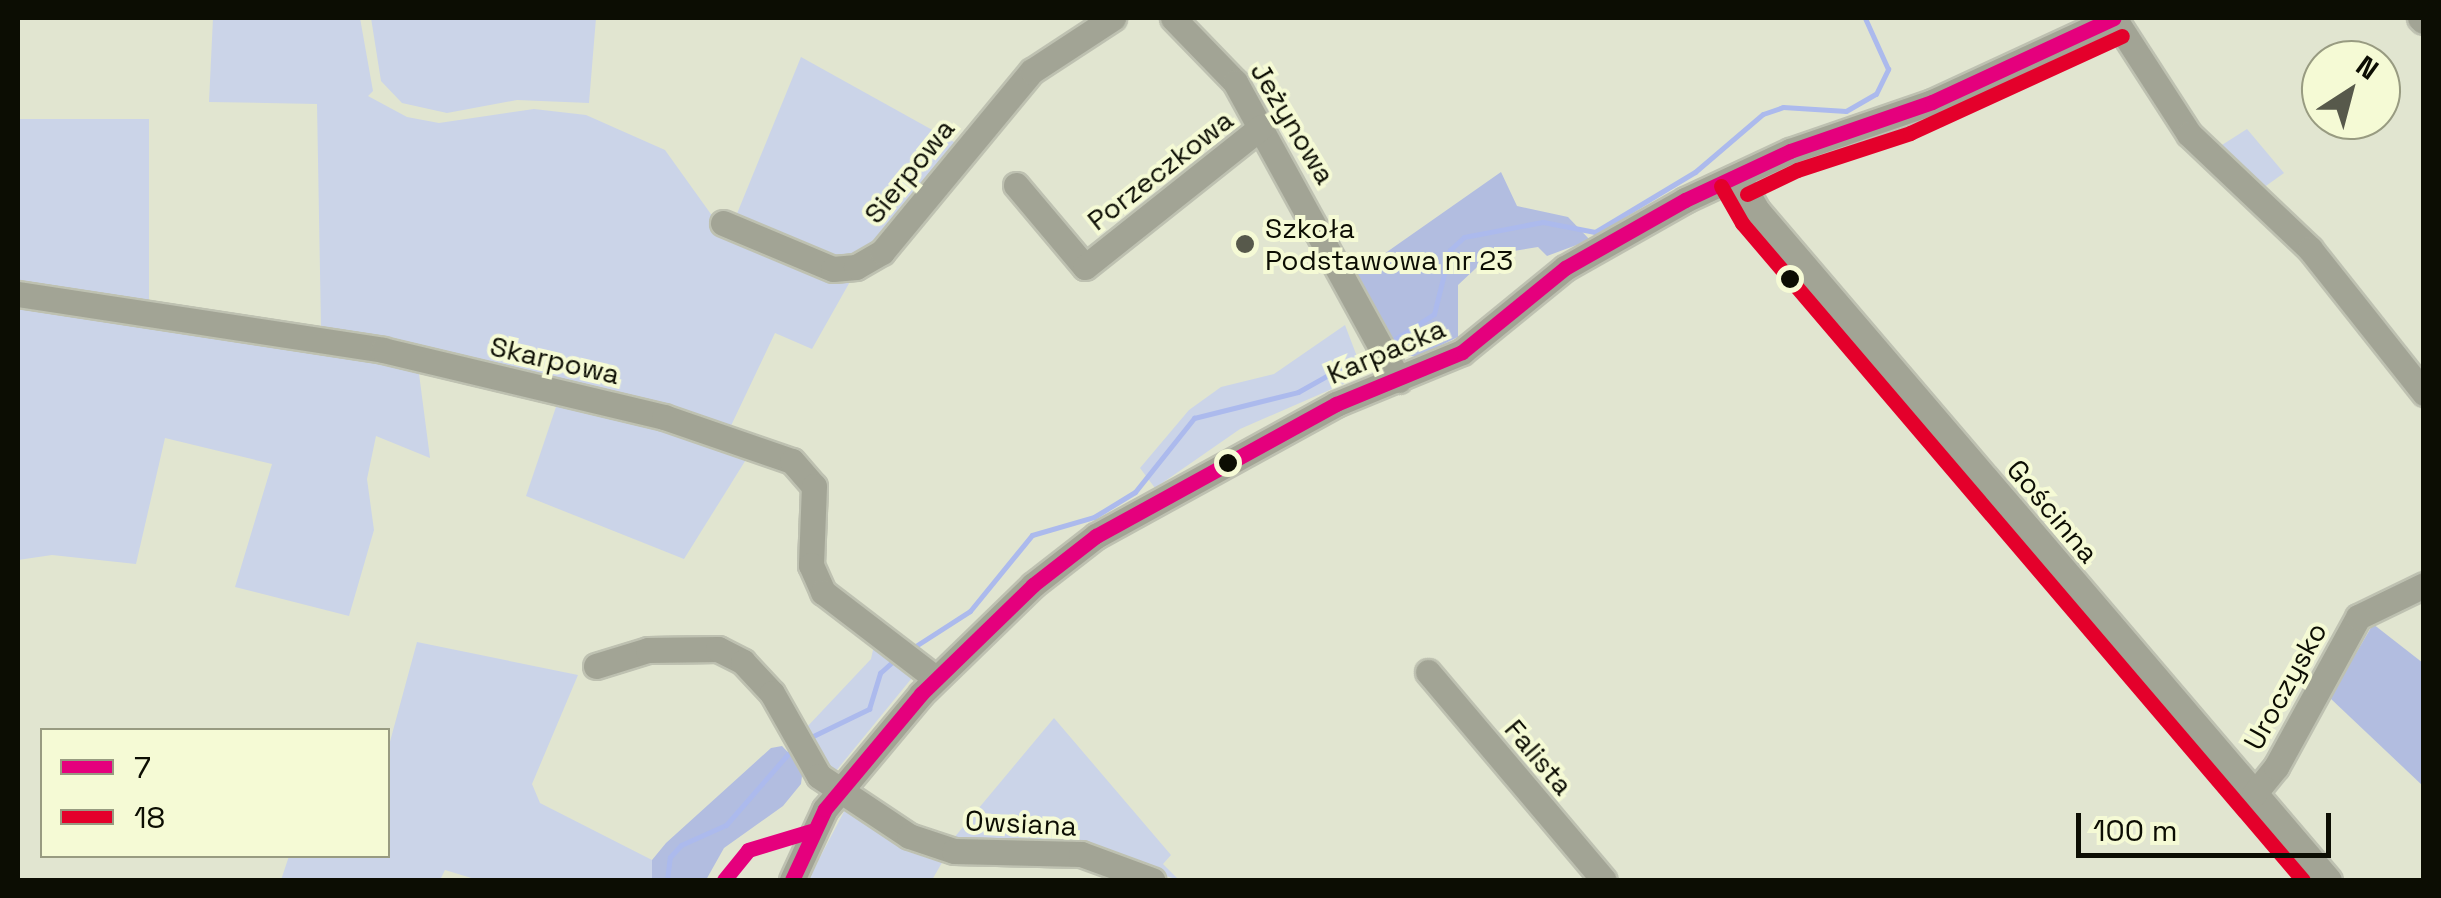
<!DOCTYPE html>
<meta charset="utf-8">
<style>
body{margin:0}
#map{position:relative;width:2441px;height:898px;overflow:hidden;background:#e1e5d0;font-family:"Space Grotesk",sans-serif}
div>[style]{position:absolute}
.green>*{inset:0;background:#cbd4e8;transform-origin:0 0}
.forest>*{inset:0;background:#b2bde0}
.stream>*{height:5px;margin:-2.5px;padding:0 2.5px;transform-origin:2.5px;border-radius:2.5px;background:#acbaed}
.roads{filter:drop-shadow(2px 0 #bec1b1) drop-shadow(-2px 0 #bec1b1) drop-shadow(0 2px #bec1b1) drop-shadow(0 -2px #bec1b1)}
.minor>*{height:25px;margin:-12.5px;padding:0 12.5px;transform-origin:12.5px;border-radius:12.5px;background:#a2a495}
.bus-1>*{height:15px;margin:-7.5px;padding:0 7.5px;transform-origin:7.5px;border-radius:7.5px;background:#e5007d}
.bus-2>*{height:15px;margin:-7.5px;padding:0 7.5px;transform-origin:7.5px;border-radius:7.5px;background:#e4002b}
.dots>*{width:28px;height:28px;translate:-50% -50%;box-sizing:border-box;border:5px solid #f5fad5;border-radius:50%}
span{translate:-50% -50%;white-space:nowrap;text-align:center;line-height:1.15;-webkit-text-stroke:8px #f5fad5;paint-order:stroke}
.street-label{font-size:28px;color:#0c0d03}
.poi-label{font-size:28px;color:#0c0d03}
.left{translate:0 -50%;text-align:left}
.frame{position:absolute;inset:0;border:20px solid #0c0d03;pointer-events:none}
.legend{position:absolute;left:40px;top:728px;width:350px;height:130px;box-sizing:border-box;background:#f5fad5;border:2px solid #989b81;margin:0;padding:12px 18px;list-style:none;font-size:30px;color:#0c0d03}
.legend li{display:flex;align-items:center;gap:20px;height:50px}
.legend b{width:50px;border:2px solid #989b81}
.north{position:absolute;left:2301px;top:40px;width:100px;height:100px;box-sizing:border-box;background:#f5fad5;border:2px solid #989b81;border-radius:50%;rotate:36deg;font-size:28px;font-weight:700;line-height:40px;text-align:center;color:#0c0d03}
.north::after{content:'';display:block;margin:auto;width:35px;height:45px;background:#57594b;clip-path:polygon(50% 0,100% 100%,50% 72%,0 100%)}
.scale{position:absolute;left:2076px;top:813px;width:255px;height:45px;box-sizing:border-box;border:5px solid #0c0d03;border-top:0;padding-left:12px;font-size:30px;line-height:35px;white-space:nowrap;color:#0c0d03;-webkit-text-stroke:8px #f5fad5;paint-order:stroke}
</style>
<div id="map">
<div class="green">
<div style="clip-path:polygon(213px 18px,360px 18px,373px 91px,368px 96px,407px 117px,439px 123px,534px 109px,586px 115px,665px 150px,718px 224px,856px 271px,812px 349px,775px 333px,728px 432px,321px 328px,317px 104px,209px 102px)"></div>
<div style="clip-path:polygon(371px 18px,596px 18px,589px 103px,517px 100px,447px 113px,402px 103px,381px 81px)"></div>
<div style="clip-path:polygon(801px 57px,963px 147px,879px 248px,847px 266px,734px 221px)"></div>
<div style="left:149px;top:119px;width:186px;height:131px;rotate:90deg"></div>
<div style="clip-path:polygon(2247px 129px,2284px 173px,2263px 188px,2211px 152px)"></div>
<div style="clip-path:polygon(18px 299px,418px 366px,430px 458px,376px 436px,367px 479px,374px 530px,349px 616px,235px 587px,272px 464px,165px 438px,136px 564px,52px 555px,18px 560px)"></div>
<div style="clip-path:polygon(1345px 325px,1364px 375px,1240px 429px,1155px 488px,1140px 468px,1189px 410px,1221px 387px,1274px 374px)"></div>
<div style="clip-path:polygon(559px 398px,747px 458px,684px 559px,526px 496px)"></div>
<div style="clip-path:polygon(875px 641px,916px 673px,831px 777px,806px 728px,871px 659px)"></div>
<div style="clip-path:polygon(417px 642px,578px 675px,532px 784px,540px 803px,652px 860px,652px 880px,478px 880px,445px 870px,440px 880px,281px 880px,289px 856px,388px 856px,388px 749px)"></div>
<div style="clip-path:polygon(1054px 718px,1171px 855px,1163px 864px,1179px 880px,1137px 867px,948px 845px)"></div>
<div style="clip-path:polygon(847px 806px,947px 854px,932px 880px,808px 880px)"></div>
</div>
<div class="forest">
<div style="clip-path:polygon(1501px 172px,1517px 206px,1568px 217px,1590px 240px,1547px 256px,1538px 247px,1490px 255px,1458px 285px,1458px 337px,1417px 357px,1401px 354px,1354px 275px)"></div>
<div style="clip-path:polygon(2373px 624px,2423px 663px,2423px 786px,2330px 698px)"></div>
<div style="clip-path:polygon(782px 746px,803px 768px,801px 784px,783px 806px,724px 848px,706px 880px,652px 880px,652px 860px,666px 843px,771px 748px)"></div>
</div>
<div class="stream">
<div style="left:1386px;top:345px;width:57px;rotate:-32.9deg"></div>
<div style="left:1434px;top:314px;width:66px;rotate:-76deg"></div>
<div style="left:1450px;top:250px;width:19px;rotate:-43deg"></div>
<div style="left:1464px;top:237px;width:80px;rotate:-10.8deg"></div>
<div style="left:1543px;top:222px;width:53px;rotate:10.9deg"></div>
<div style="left:1595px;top:232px;width:117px;rotate:-31deg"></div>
<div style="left:1695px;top:172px;width:89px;rotate:-40.5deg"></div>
<div style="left:1763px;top:114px;width:21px;rotate:-19deg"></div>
<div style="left:1783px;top:107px;width:63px;rotate:3.6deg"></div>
<div style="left:1846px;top:111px;width:34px;rotate:-30deg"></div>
<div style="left:1876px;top:94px;width:28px;rotate:-64deg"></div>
<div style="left:1888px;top:69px;width:56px;rotate:-114.3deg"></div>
<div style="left:911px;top:649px;width:70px;rotate:-32.8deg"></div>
<div style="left:970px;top:611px;width:98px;rotate:-50.8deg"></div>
<div style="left:1032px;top:535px;width:65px;rotate:-16.2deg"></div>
<div style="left:1094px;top:517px;width:48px;rotate:-31.4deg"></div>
<div style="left:1135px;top:492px;width:95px;rotate:-51.4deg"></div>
<div style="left:1194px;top:418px;width:107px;rotate:-14deg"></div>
<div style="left:1298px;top:392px;width:84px;rotate:-29.3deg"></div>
<div style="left:809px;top:738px;width:67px;rotate:-25.8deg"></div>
<div style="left:869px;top:709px;width:38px;rotate:-73deg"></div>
<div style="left:880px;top:673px;width:24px;rotate:-42deg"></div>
<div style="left:667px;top:880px;width:23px;rotate:-83deg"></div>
<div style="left:670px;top:857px;width:16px;rotate:-47deg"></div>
<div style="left:681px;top:845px;width:49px;rotate:-24deg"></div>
<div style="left:726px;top:825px;width:105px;rotate:-48.9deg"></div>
</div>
<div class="roads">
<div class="minor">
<div style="left:1173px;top:18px;width:89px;rotate:45.9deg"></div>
<div style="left:1235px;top:82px;width:340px;rotate:61.2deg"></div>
<div style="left:2114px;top:18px;width:138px;rotate:57.1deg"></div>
<div style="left:2189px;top:134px;width:167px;rotate:43.5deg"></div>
<div style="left:2310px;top:249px;width:184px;rotate:51.6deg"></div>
<div style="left:2420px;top:18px;width:4px;rotate:45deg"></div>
<div style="left:1738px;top:176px;width:39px;rotate:61deg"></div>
<div style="left:1757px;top:210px;width:881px;rotate:49.51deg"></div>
<div style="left:1016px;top:185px;width:107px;rotate:49.9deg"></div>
<div style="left:1085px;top:267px;width:225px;rotate:-38.5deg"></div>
<div style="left:723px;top:223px;width:119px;rotate:22.7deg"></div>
<div style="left:833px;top:269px;width:23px;rotate:-5deg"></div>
<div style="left:856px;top:267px;width:30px;rotate:-30deg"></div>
<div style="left:882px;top:252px;width:235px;rotate:-50.4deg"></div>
<div style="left:1032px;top:71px;width:97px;rotate:-33.2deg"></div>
<div style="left:18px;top:294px;width:369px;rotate:8.7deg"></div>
<div style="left:383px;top:350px;width:289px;rotate:13.4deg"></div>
<div style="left:664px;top:417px;width:135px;rotate:19deg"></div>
<div style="left:792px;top:461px;width:33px;rotate:49deg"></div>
<div style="left:814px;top:486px;width:79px;rotate:92.2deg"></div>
<div style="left:811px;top:565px;width:30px;rotate:66deg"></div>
<div style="left:823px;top:592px;width:141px;rotate:37.5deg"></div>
<div style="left:596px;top:666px;width:54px;rotate:-17.1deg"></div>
<div style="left:648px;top:650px;width:70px;rotate:-0.8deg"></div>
<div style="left:718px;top:649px;width:28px;rotate:27deg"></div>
<div style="left:743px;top:662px;width:42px;rotate:46.9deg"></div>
<div style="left:772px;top:693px;width:95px;rotate:60.5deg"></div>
<div style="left:819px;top:776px;width:108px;rotate:33.7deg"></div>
<div style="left:909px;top:836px;width:47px;rotate:18.4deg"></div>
<div style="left:954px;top:851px;width:127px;rotate:1.4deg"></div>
<div style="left:1081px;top:854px;width:76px;rotate:20.1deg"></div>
<div style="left:1428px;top:672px;width:272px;rotate:49.8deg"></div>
<div style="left:2254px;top:794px;width:35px;rotate:-51deg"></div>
<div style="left:2276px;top:767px;width:171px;rotate:-61.3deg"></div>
<div style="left:2358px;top:617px;width:73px;rotate:-25.9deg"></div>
<div style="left:792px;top:880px;width:78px;rotate:-65.1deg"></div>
<div style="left:825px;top:809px;width:150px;rotate:-50.1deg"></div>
<div style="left:921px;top:694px;width:156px;rotate:-44.2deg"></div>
<div style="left:1033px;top:585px;width:80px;rotate:-37.9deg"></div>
<div style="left:1096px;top:536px;width:274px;rotate:-28.8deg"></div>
<div style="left:1336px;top:404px;width:136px;rotate:-22.4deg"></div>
<div style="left:1462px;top:352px;width:133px;rotate:-39.2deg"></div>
<div style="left:1565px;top:268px;width:138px;rotate:-29.5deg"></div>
<div style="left:1685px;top:200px;width:116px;rotate:-25deg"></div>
<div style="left:1790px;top:151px;width:150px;rotate:-19deg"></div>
<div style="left:1932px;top:102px;width:200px;rotate:-24.8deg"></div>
</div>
</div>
<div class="bus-1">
<div style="left:724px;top:880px;width:38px;rotate:-51deg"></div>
<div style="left:748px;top:850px;width:66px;rotate:-16.8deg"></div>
<div style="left:792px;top:880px;width:78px;rotate:-65.1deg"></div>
<div style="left:825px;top:809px;width:150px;rotate:-50.1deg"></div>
<div style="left:921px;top:694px;width:156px;rotate:-44.2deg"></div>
<div style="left:1033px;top:585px;width:80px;rotate:-37.9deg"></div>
<div style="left:1096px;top:536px;width:274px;rotate:-28.8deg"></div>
<div style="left:1336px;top:404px;width:136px;rotate:-22.4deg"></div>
<div style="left:1462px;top:352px;width:133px;rotate:-39.2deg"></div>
<div style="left:1565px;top:268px;width:138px;rotate:-29.5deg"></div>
<div style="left:1685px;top:200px;width:116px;rotate:-25deg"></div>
<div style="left:1790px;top:151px;width:150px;rotate:-19deg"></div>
<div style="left:1932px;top:102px;width:200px;rotate:-24.8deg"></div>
</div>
<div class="bus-2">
<div style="left:1721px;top:186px;width:43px;rotate:60.4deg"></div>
<div style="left:1742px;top:223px;width:864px;rotate:49.51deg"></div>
<div style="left:1747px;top:194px;width:55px;rotate:-25.6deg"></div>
<div style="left:1797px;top:170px;width:119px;rotate:-18.1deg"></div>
<div style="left:1910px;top:133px;width:233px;rotate:-24.6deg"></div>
</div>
<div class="dots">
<div style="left:1245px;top:244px;background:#57594b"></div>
<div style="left:1790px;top:279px;background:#0c0d03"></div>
<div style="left:1228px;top:463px;background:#0c0d03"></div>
</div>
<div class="street-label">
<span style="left:1293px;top:123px;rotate:59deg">Jeżynowa</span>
<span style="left:1160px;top:170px;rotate:-38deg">Porzeczkowa</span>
<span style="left:909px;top:171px;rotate:-51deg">Sierpowa</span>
<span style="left:1386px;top:351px;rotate:-23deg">Karpacka</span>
<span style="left:555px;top:360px;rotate:13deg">Skarpowa</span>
<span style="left:2053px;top:511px;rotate:50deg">Gościnna</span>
<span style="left:2285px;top:686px;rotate:-61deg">Uroczysko</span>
<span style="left:1539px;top:757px;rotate:50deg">Falista</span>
<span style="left:1021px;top:823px;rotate:3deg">Owsiana</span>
</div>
<div class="poi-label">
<span class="left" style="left:1265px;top:244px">Szkoła<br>Podstawowa nr 23</span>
</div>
<div class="frame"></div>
<ul class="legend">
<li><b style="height:12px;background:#e5007d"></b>7</li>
<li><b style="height:12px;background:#e4002b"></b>18</li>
</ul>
<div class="north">N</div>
<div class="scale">100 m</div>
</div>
